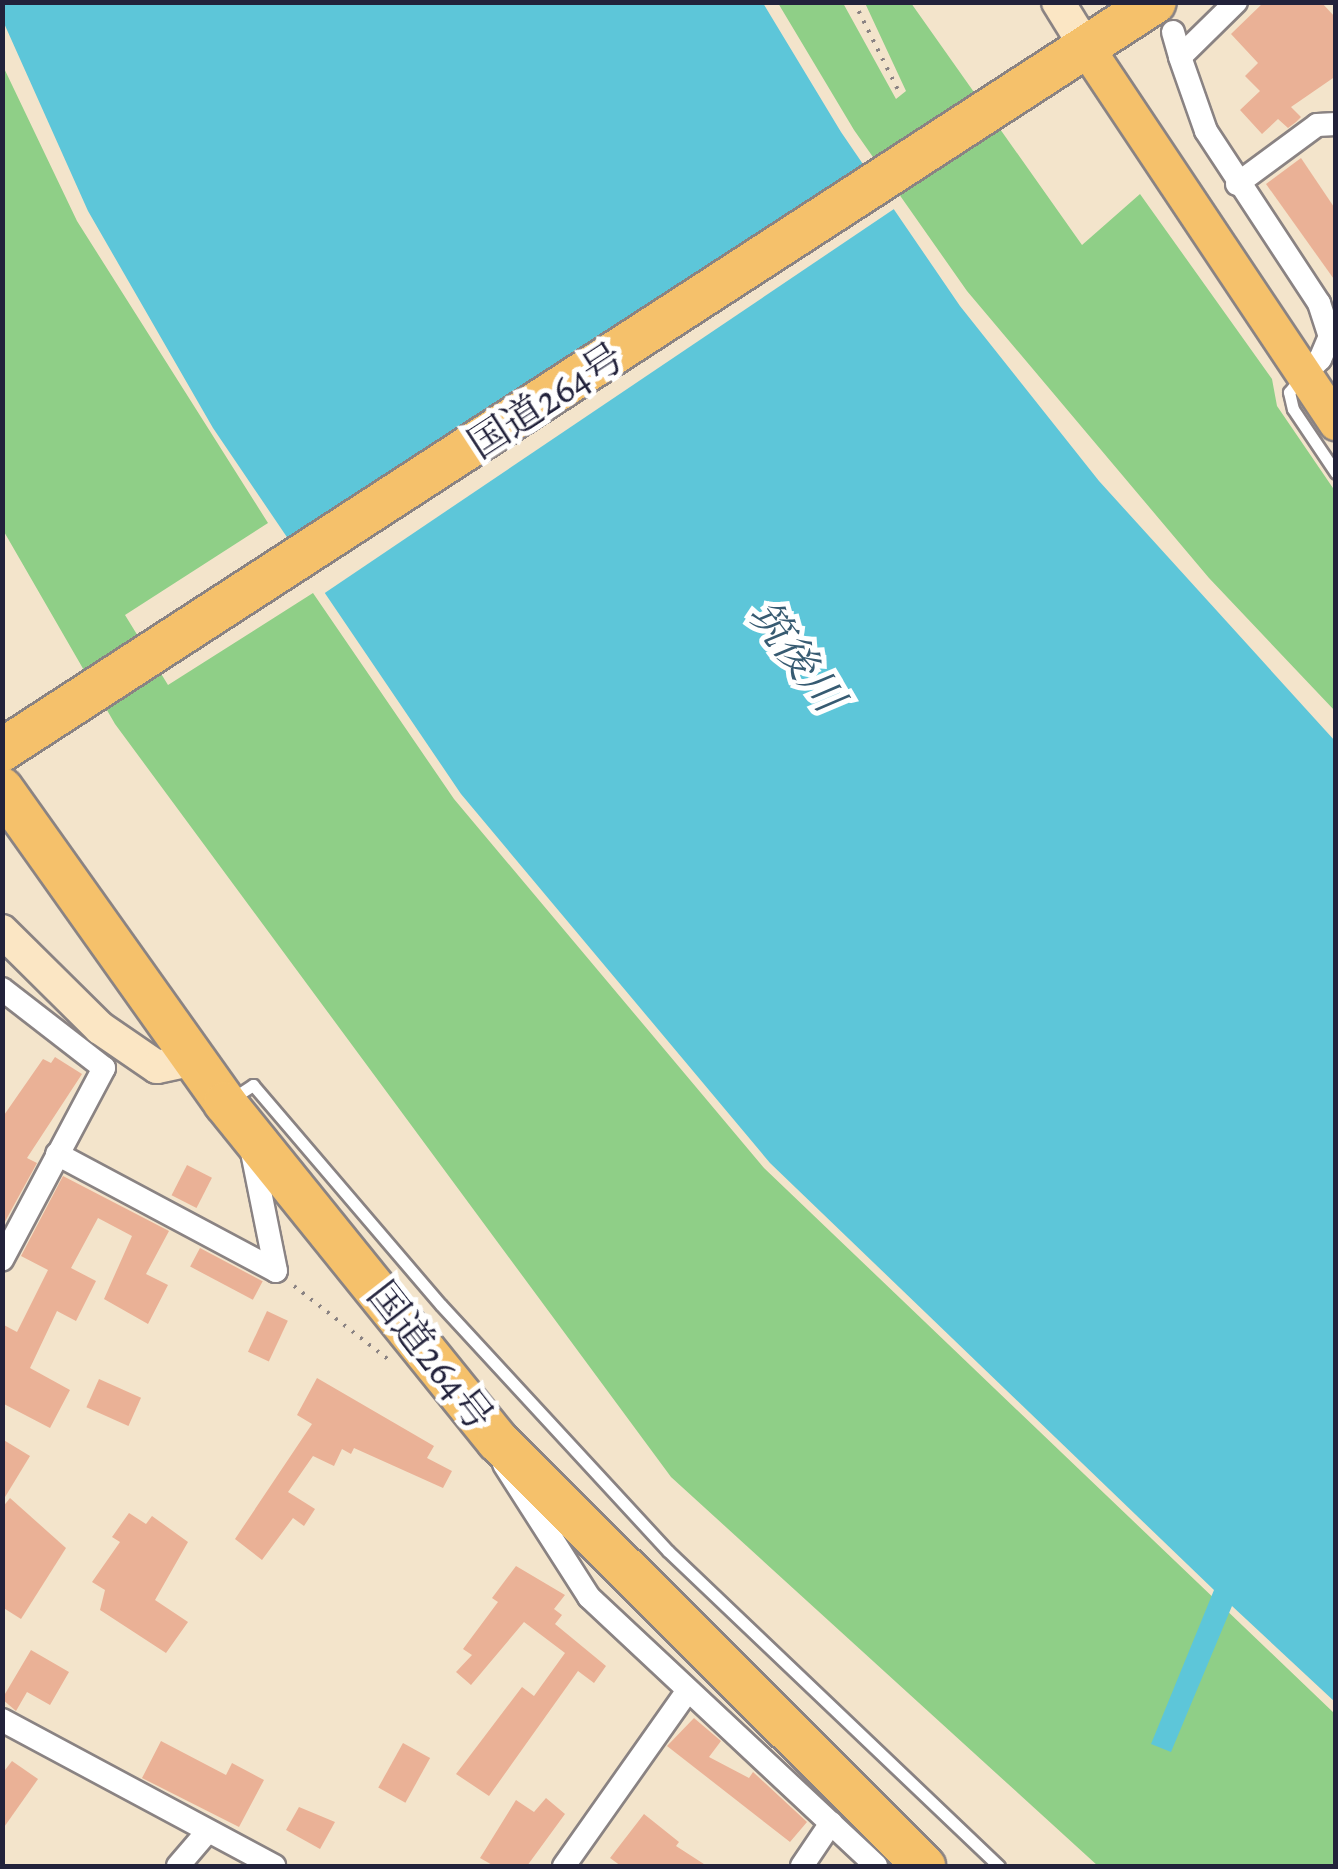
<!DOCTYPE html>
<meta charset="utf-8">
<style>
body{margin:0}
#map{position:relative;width:1338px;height:1869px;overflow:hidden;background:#f3e4cb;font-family:Alegreya,"Noto Serif JP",serif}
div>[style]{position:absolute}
.green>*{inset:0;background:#8fcf87}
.water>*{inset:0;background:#5dc6d9}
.pier>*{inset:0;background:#f3e4cb;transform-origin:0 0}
.building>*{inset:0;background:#eab196;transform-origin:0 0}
.path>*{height:4px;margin-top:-2px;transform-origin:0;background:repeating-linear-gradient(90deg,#8a8383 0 2.5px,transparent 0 10.5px)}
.roads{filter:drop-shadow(2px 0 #8a8383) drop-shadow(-2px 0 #8a8383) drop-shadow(0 2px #8a8383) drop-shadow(0 -2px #8a8383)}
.lane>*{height:11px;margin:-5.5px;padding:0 5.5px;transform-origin:5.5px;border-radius:5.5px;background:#fff}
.street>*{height:22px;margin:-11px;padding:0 11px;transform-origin:11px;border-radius:11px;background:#fff}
.secondary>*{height:32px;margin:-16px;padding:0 16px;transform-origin:16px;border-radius:16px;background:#fbe6c4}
.primary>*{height:35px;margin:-17.5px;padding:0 17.5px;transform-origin:17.5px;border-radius:17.5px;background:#f5c16b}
.highway>*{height:42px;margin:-21px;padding:0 21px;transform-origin:21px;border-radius:21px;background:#f5c16b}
span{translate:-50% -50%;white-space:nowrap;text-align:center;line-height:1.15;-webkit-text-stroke:10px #fff;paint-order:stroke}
.street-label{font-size:40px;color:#22223b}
.water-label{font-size:42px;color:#375b72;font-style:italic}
.frame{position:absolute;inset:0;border:5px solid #22223b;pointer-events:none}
</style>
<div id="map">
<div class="green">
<div style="clip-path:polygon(778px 3px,843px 3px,896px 99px,906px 91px,865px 3px,911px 3px,1082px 245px,1140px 194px,1272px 379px,1277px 406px,1335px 491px,1335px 711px,1209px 578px,967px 291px,854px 130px)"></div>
<div style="clip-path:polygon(2px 64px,77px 221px,268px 523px,125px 615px,168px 685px,313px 593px,454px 799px,764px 1168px,1335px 1714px,1335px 1866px,1098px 1866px,671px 1477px,115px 724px,3px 530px)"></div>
</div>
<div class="water">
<div style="clip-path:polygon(3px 2px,763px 3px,841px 132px,960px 306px,1099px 481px,1335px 741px,1335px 1702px,1232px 1606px,1171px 1752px,1151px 1744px,1214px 1590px,770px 1163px,461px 794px,213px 428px,88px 211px,3px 21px)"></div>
</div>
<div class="pier">
<div style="left:874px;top:173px;width:41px;height:696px;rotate:56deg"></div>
</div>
<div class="building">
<div style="clip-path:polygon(1264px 2px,1321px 2px,1336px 18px,1336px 76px,1291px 107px,1301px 117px,1296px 122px,1288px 128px,1278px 119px,1262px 134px,1240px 110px,1260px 91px,1245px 76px,1258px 63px,1231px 34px)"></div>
<div style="clip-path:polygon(1301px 158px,1336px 210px,1336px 282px,1266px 184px)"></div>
<div style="clip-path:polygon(55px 1057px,82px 1074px,27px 1158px,37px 1163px,2px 1227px,2px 1118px,43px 1059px,51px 1063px)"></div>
<div style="left:187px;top:1165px;width:28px;height:34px;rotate:27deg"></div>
<div style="clip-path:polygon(63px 1176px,169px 1231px,146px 1274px,168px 1285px,148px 1324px,104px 1299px,132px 1236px,98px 1218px,71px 1268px,96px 1281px,76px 1321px,57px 1311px,30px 1368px,70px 1390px,50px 1428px,2px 1403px,2px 1324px,17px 1332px,48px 1270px,21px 1256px)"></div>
<div style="left:200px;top:1248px;width:71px;height:21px;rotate:28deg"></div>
<div style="left:267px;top:1311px;width:23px;height:45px;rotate:25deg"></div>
<div style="clip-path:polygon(317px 1378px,434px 1446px,427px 1458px,452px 1471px,443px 1488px,354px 1448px,351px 1454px,342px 1449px,334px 1466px,313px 1456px,288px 1492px,315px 1509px,304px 1526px,293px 1518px,262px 1560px,235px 1539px,312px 1424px,297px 1415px)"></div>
<div style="left:99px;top:1379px;width:46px;height:31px;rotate:24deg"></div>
<div style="clip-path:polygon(2px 1439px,30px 1456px,2px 1502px)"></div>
<div style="clip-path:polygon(10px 1498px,66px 1548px,21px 1619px,2px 1607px,2px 1508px)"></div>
<div style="clip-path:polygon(129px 1513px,146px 1524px,152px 1516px,188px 1542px,155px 1600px,188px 1622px,166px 1653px,100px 1610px,105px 1590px,92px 1582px,120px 1542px,112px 1537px)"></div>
<div style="clip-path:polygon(516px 1566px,565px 1595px,554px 1609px,562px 1615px,555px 1624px,606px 1666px,594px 1683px,578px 1671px,489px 1796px,456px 1774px,522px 1687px,534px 1696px,565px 1653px,524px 1622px,471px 1685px,456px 1672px,472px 1655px,463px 1649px,498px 1602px,492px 1598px)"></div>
<div style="clip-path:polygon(31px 1650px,69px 1672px,50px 1705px,27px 1692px,16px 1711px,2px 1699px)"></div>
<div style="clip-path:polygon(694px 1718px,721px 1741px,709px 1757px,749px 1778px,753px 1772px,807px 1822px,790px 1842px,667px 1746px)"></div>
<div style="clip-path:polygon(161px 1741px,226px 1775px,232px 1763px,264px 1780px,239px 1827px,142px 1778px)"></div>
<div style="left:403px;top:1743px;width:31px;height:51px;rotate:29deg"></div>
<div style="clip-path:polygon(12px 1761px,38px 1779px,2px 1830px,2px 1774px)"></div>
<div style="clip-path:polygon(546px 1798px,565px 1814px,527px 1866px,494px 1866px,480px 1858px,516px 1800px,534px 1812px)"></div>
<div style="clip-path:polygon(299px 1807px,335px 1822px,320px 1849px,286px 1830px)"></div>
<div style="clip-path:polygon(644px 1814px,679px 1842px,676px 1846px,707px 1866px,621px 1866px,610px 1858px)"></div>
</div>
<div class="path">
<div style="left:854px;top:2px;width:98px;rotate:63.4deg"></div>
<div style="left:294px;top:1286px;width:120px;rotate:37.9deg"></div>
</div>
<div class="roads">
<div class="lane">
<div style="left:1300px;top:379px;width:17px;rotate:130deg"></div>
<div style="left:1289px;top:392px;width:17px;rotate:77deg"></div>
<div style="left:1293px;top:409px;width:77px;rotate:56.1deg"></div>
<div style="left:233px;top:1098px;width:24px;rotate:-33deg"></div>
<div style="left:253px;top:1085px;width:289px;rotate:49.5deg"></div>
<div style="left:441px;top:1305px;width:335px;rotate:47.3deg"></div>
<div style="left:668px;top:1551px;width:457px;rotate:43.6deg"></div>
</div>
<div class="street">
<div style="left:1236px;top:2px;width:78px;rotate:135.5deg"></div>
<div style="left:1180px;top:57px;width:78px;rotate:70.6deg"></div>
<div style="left:1206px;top:131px;width:206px;rotate:56.7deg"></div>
<div style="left:1319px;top:303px;width:35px;rotate:72deg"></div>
<div style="left:1330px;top:336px;width:25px;rotate:113deg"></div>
<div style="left:1320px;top:359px;width:27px;rotate:135deg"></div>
<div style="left:1173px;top:32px;width:26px;rotate:74deg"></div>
<div style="left:1237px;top:184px;width:99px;rotate:-36.4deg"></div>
<div style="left:1317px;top:125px;width:19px;rotate:-3deg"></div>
<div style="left:2px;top:989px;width:129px;rotate:37.8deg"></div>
<div style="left:104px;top:1068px;width:217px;rotate:118deg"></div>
<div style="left:57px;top:1154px;width:248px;rotate:28.1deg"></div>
<div style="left:276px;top:1271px;width:126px;rotate:-101.4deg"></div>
<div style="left:504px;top:1464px;width:158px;rotate:57.4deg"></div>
<div style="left:589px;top:1597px;width:393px;rotate:43.1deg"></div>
<div style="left:2px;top:1720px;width:309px;rotate:28.2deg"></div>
<div style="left:178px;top:1866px;width:45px;rotate:-49.5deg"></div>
<div style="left:564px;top:1866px;width:215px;rotate:-54.8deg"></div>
<div style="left:802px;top:1866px;width:52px;rotate:-56deg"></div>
</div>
<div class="secondary">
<div style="left:1058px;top:2px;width:55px;rotate:58.3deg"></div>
<div style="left:2px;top:931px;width:138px;rotate:44.7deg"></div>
<div style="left:100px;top:1028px;width:69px;rotate:34.4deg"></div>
<div style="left:157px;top:1067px;width:38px;rotate:-12deg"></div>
</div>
<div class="primary">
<div style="left:1087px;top:49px;width:449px;rotate:56.3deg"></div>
</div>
<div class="highway">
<div style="left:2px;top:750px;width:1374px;rotate:-32.97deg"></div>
<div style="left:2px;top:789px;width:385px;rotate:54.6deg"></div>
<div style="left:225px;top:1103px;width:434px;rotate:51.1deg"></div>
<div style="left:498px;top:1441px;width:602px;rotate:44.93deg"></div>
</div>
</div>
<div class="street-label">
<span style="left:546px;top:401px;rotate:-33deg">国道264号</span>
<span style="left:430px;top:1356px;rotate:52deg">国道264号</span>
</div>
<div class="water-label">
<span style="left:796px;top:656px;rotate:53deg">筑後川</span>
</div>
<div class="frame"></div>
</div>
